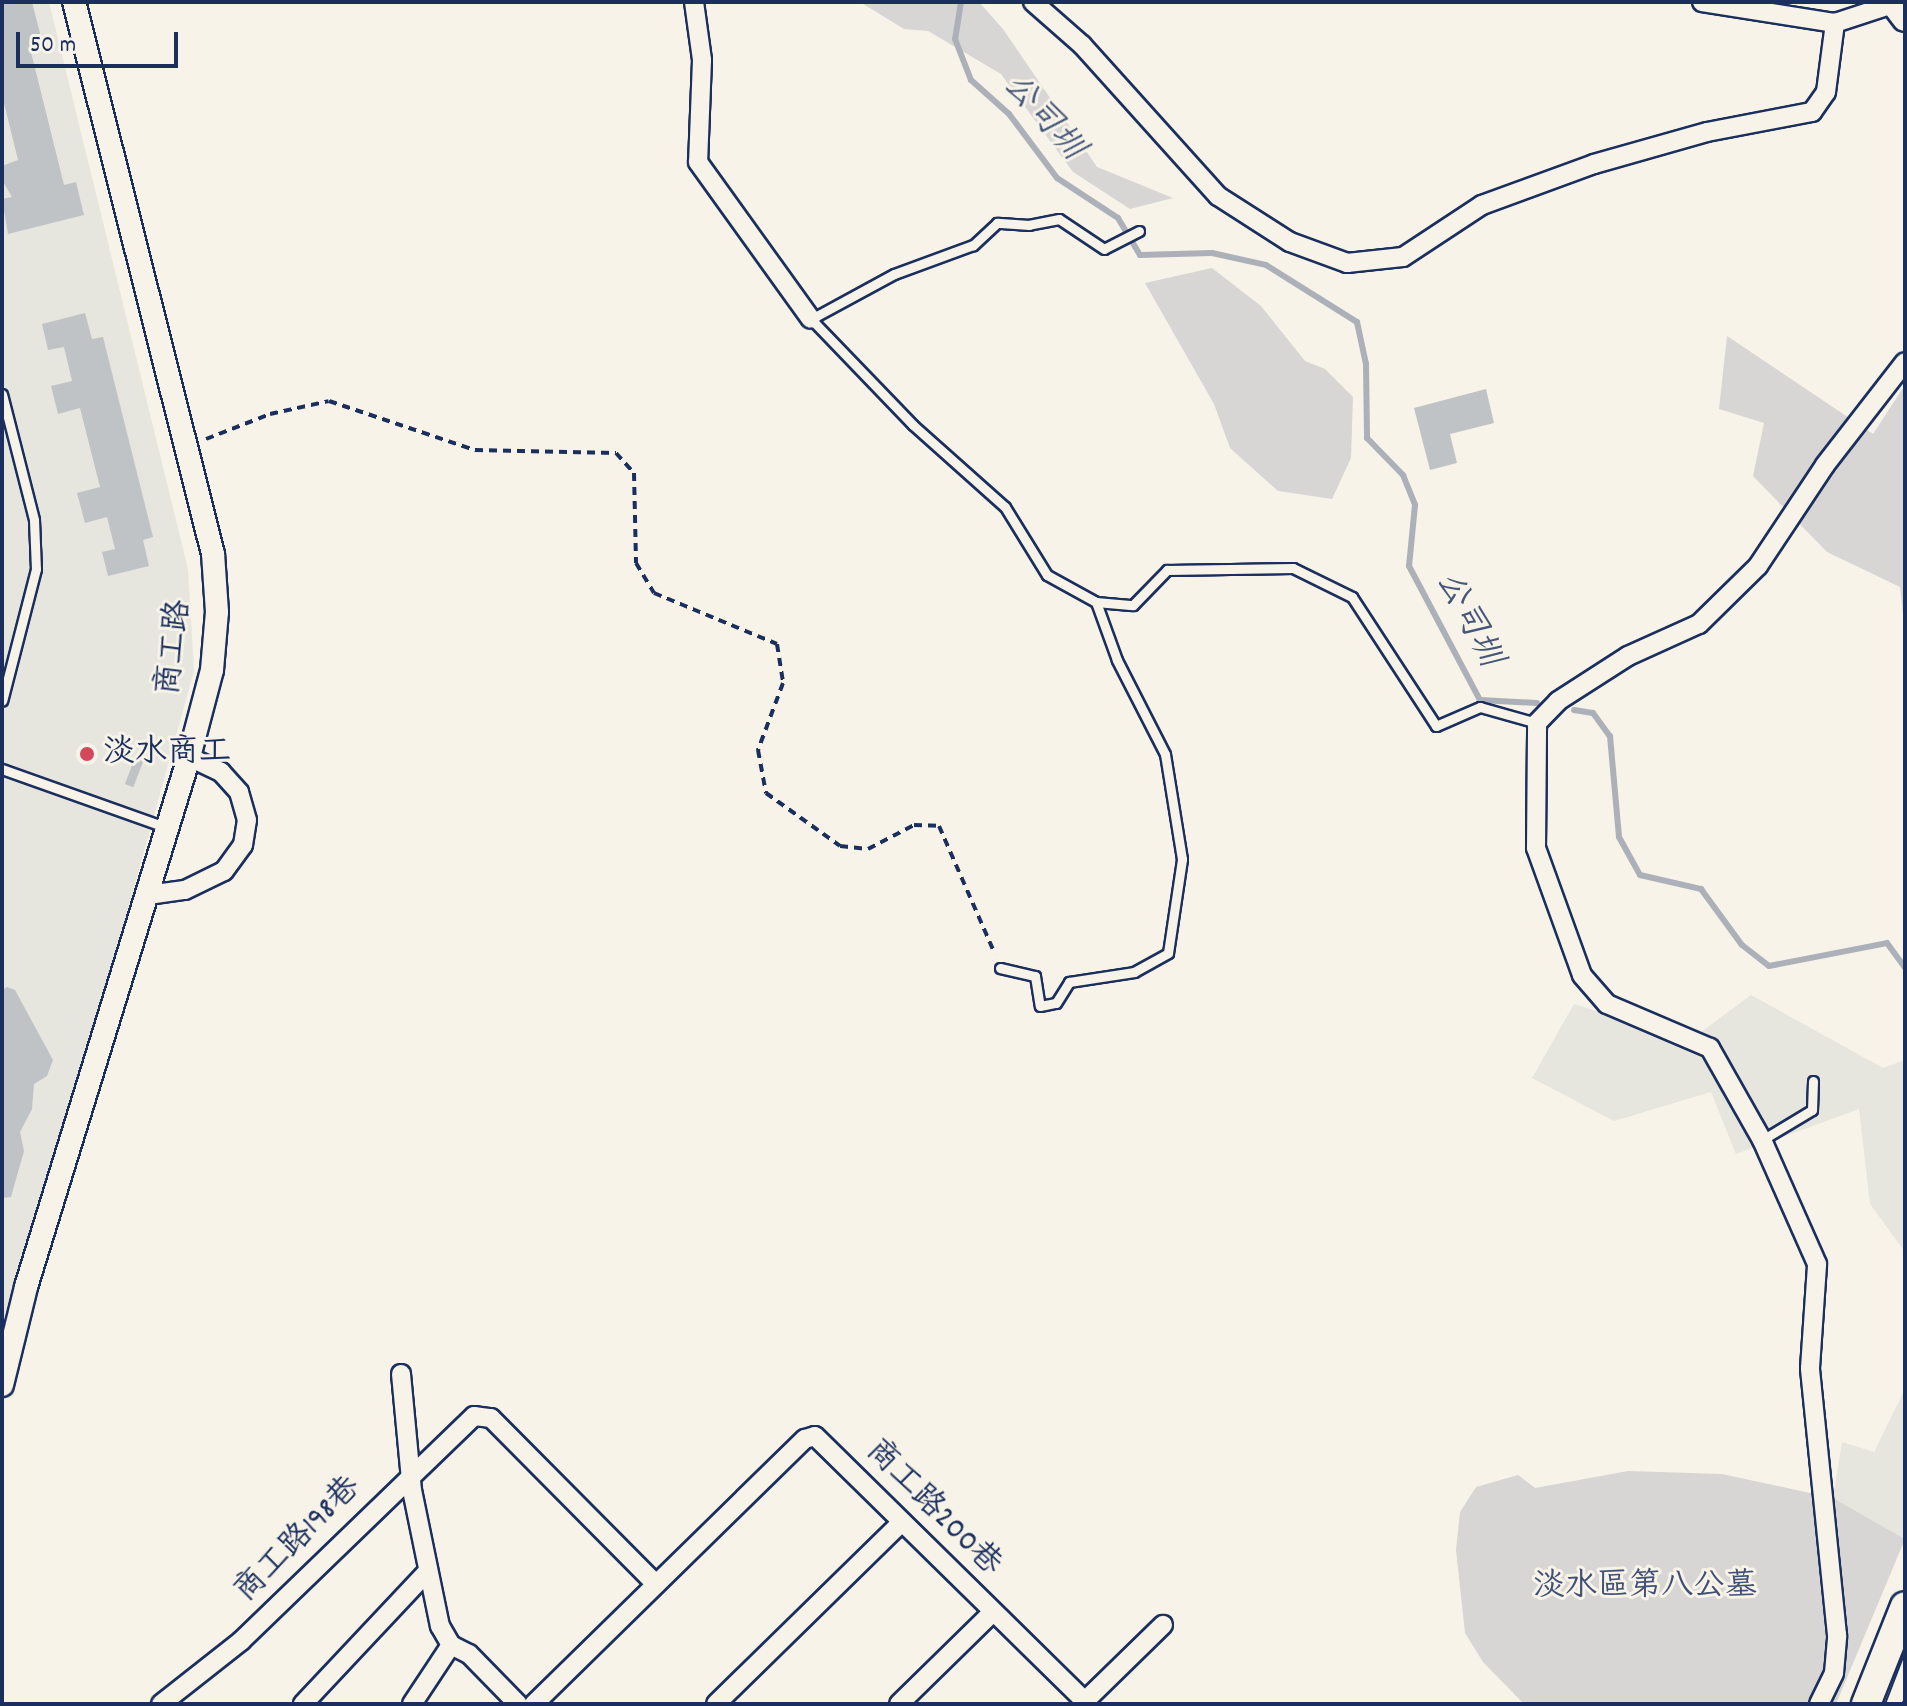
<!DOCTYPE html>
<meta charset="utf-8">
<style>
body{margin:0}
#map{position:relative;width:1907px;height:1706px;overflow:hidden;background:#f7f3e8;font-family:Dekko,"LXGW WenKai TC",sans-serif}
div>[style]{position:absolute}
.built>*{inset:0;background:#e6e5de}
.green>*{inset:0;background:#d7d6d4}
.stream>*{height:6px;margin:-3px;padding:0 3px;transform-origin:3px;border-radius:3px;background:#acb0b9}
.building>*{inset:0;background:#c0c3c5;transform-origin:0 0}
.path>*{height:4px;margin-top:-2px;transform-origin:0;background:repeating-linear-gradient(90deg,#1b2f5e 0 8px,transparent 0 14px)}
.roads{filter:drop-shadow(2px 0 #1b2f5e) drop-shadow(-2px 0 #1b2f5e) drop-shadow(0 2px #1b2f5e) drop-shadow(0 -2px #1b2f5e)}
.service>*{height:9px;margin:-4.5px;padding:0 4.5px;transform-origin:4.5px;border-radius:4.5px;background:#f7f3e8}
.minor>*{height:18px;margin:-9px;padding:0 9px;transform-origin:9px;border-radius:9px;background:#f7f3e8}
.tertiary>*{height:22px;margin:-11px;padding:0 11px;transform-origin:11px;border-radius:11px;background:#f7f3e8}
.secondary>*{height:24px;margin:-12px;padding:0 12px;transform-origin:12px;border-radius:12px;background:#f7f3e8}
.primary>*{height:28px;margin:-14px;padding:0 14px;transform-origin:14px;border-radius:14px;background:#f7f3e8}
.tram>*{height:2px;margin:-1px;padding:0 1px;transform-origin:1px;border-radius:1px;background:#1b2f5e}
.dots>*{width:22px;height:22px;translate:-50% -50%;box-sizing:border-box;border:4px solid #f7f3e8;border-radius:50%}
span{translate:-50% -50%;white-space:nowrap;text-align:center;line-height:1.15;-webkit-text-stroke:6px #f7f3e8;paint-order:stroke}
.street-label{font-size:32px;color:#1b2f5e}
.poi-label{font-size:32px;color:#1b2f5e}
.left{translate:0 -50%;text-align:left}
.park-label{font-size:32px;color:#415076}
.water-label{font-size:34px;color:#465679;font-style:italic}
.frame{position:absolute;inset:0;border:4px solid #1b2f5e;pointer-events:none}
.scale{position:absolute;left:16px;top:32px;width:162px;height:36px;box-sizing:border-box;border:4px solid #1b2f5e;border-top:0;padding-left:10px;font-size:24px;line-height:28px;white-space:nowrap;color:#1b2f5e;-webkit-text-stroke:6px #f7f3e8;paint-order:stroke}
</style>
<div id="map">
<div class="built">
<div style="clip-path:polygon(2px 2px,49px 2px,188px 569px,194px 671px,2px 1363px)"></div>
<div style="clip-path:polygon(1751px 995px,1883px 1068px,1905px 1060px,1905px 1252px,1870px 1204px,1859px 1109px,1736px 1154px,1711px 1092px,1614px 1121px,1532px 1078px,1574px 1004px,1689px 1041px)"></div>
<div style="clip-path:polygon(1905px 1389px,1905px 1539px,1833px 1498px,1842px 1442px,1874px 1452px)"></div>
</div>
<div class="green">
<div style="clip-path:polygon(860px 2px,979px 2px,1003px 29px,1097px 167px,1173px 198px,1130px 209px,1073px 172px,1001px 74px,928px 31px,904px 29px)"></div>
<div style="clip-path:polygon(1212px 268px,1261px 306px,1305px 361px,1325px 369px,1353px 397px,1351px 458px,1332px 499px,1278px 491px,1230px 448px,1214px 404px,1145px 283px)"></div>
<div style="clip-path:polygon(1727px 336px,1873px 434px,1905px 385px,1905px 633px,1900px 587px,1827px 552px,1753px 476px,1764px 423px,1719px 409px)"></div>
<div style="clip-path:polygon(1628px 1471px,1722px 1474px,1833px 1498px,1905px 1539px,1836px 1704px,1826px 1704px,1839px 1675px,1846px 1632px,1834px 1509px,1827px 1671px,1810px 1704px,1524px 1704px,1483px 1662px,1465px 1633px,1456px 1550px,1460px 1512px,1476px 1487px,1518px 1475px,1535px 1488px)"></div>
</div>
<div class="stream">
<div style="left:961px;top:2px;width:37px;rotate:99deg"></div>
<div style="left:955px;top:39px;width:44px;rotate:68.7deg"></div>
<div style="left:971px;top:80px;width:51px;rotate:41.8deg"></div>
<div style="left:1009px;top:114px;width:80px;rotate:53.1deg"></div>
<div style="left:1057px;top:178px;width:73px;rotate:33.3deg"></div>
<div style="left:1118px;top:218px;width:43px;rotate:59.3deg"></div>
<div style="left:1140px;top:255px;width:72px;rotate:-1.6deg"></div>
<div style="left:1212px;top:253px;width:55px;rotate:12.5deg"></div>
<div style="left:1266px;top:265px;width:107px;rotate:32.1deg"></div>
<div style="left:1357px;top:322px;width:43px;rotate:77.9deg"></div>
<div style="left:1366px;top:364px;width:74px;rotate:89.2deg"></div>
<div style="left:1367px;top:438px;width:52px;rotate:45.8deg"></div>
<div style="left:1403px;top:475px;width:32px;rotate:68deg"></div>
<div style="left:1415px;top:505px;width:61px;rotate:95.6deg"></div>
<div style="left:1409px;top:566px;width:152px;rotate:62.1deg"></div>
<div style="left:1480px;top:700px;width:57px;rotate:3deg"></div>
<div style="left:1574px;top:710px;width:19px;rotate:9deg"></div>
<div style="left:1593px;top:713px;width:29px;rotate:54deg"></div>
<div style="left:1610px;top:736px;width:101px;rotate:84.9deg"></div>
<div style="left:1619px;top:837px;width:43px;rotate:61.1deg"></div>
<div style="left:1640px;top:875px;width:63px;rotate:12.9deg"></div>
<div style="left:1701px;top:889px;width:69px;rotate:53.8deg"></div>
<div style="left:1742px;top:945px;width:34px;rotate:38deg"></div>
<div style="left:1769px;top:966px;width:120px;rotate:-11deg"></div>
<div style="left:1887px;top:943px;width:31px;rotate:54deg"></div>
</div>
<div class="building">
<div style="clip-path:polygon(2px 2px,32px 2px,43px 45px,30px 48px,64px 185px,76px 182px,84px 215px,8px 234px,2px 199px,12px 197px,2px 180px,2px 166px,18px 160px,2px 95px)"></div>
<div style="clip-path:polygon(85px 313px,92px 339px,103px 337px,153px 537px,143px 540px,149px 566px,108px 576px,102px 552px,115px 549px,107px 517px,85px 523px,77px 493px,100px 487px,80px 408px,58px 414px,51px 386px,72px 381px,64px 347px,48px 350px,42px 324px)"></div>
<div style="clip-path:polygon(1486px 389px,1494px 423px,1450px 434px,1457px 463px,1430px 470px,1414px 408px)"></div>
<div style="left:136px;top:755px;width:9px;height:31px;rotate:21deg"></div>
<div style="clip-path:polygon(7px 987px,15px 990px,53px 1060px,47px 1076px,34px 1084px,32px 1109px,20px 1132px,24px 1151px,11px 1197px,2px 1198px,2px 990px)"></div>
</div>
<div class="path">
<div style="left:206px;top:439px;width:69px;rotate:-21.3deg"></div>
<div style="left:270px;top:414px;width:60px;rotate:-12.4deg"></div>
<div style="left:329px;top:401px;width:154px;rotate:18.6deg"></div>
<div style="left:475px;top:450px;width:141px;rotate:1.2deg"></div>
<div style="left:616px;top:453px;width:27px;rotate:48deg"></div>
<div style="left:634px;top:473px;width:90px;rotate:88.7deg"></div>
<div style="left:636px;top:563px;width:35px;rotate:59deg"></div>
<div style="left:654px;top:593px;width:133px;rotate:22.5deg"></div>
<div style="left:777px;top:644px;width:39px;rotate:81deg"></div>
<div style="left:783px;top:683px;width:72px;rotate:110.5deg"></div>
<div style="left:758px;top:750px;width:44px;rotate:79.5deg"></div>
<div style="left:766px;top:793px;width:91px;rotate:35.6deg"></div>
<div style="left:840px;top:846px;width:28px;rotate:6deg"></div>
<div style="left:868px;top:849px;width:52px;rotate:-27.6deg"></div>
<div style="left:914px;top:825px;width:25px;rotate:2deg"></div>
<div style="left:939px;top:826px;width:140px;rotate:66.4deg"></div>
</div>
<div class="roads">
<div class="service">
<div style="left:1139px;top:231px;width:39px;rotate:153deg"></div>
<div style="left:1104px;top:249px;width:54px;rotate:-146.3deg"></div>
<div style="left:1059px;top:219px;width:31px;rotate:169deg"></div>
<div style="left:1029px;top:225px;width:32px;rotate:-176deg"></div>
<div style="left:997px;top:223px;width:33px;rotate:137deg"></div>
<div style="left:973px;top:245px;width:84px;rotate:159.8deg"></div>
<div style="left:894px;top:274px;width:94px;rotate:151.5deg"></div>
<div style="left:811px;top:319px;width:147px;rotate:46.1deg"></div>
<div style="left:913px;top:425px;width:123px;rotate:41.7deg"></div>
<div style="left:1005px;top:507px;width:80px;rotate:58.3deg"></div>
<div style="left:1047px;top:575px;width:56px;rotate:28.9deg"></div>
<div style="left:1096px;top:602px;width:37px;rotate:5deg"></div>
<div style="left:1133px;top:605px;width:49px;rotate:-45.8deg"></div>
<div style="left:1167px;top:570px;width:126px;rotate:-0.9deg"></div>
<div style="left:1293px;top:568px;width:66px;rotate:26.2deg"></div>
<div style="left:1352px;top:597px;width:154px;rotate:56.9deg"></div>
<div style="left:1436px;top:726px;width:48px;rotate:-23.4deg"></div>
<div style="left:1480px;top:707px;width:59px;rotate:15.7deg"></div>
<div style="left:2px;top:394px;width:130px;rotate:75.7deg"></div>
<div style="left:34px;top:520px;width:49px;rotate:87.7deg"></div>
<div style="left:36px;top:569px;width:136px;rotate:104.4deg"></div>
<div style="left:2px;top:769px;width:176px;rotate:19.6deg"></div>
<div style="left:1000px;top:968px;width:36px;rotate:13deg"></div>
<div style="left:1035px;top:976px;width:30px;rotate:81deg"></div>
<div style="left:1040px;top:1006px;width:16px;rotate:-11deg"></div>
<div style="left:1056px;top:1003px;width:25px;rotate:-58deg"></div>
<div style="left:1069px;top:982px;width:66px;rotate:-8.7deg"></div>
<div style="left:1134px;top:972px;width:39px;rotate:-29deg"></div>
<div style="left:1168px;top:953px;width:95px;rotate:-81.5deg"></div>
<div style="left:1182px;top:859px;width:106px;rotate:-99.2deg"></div>
<div style="left:1165px;top:754px;width:106px;rotate:-117.1deg"></div>
<div style="left:1117px;top:660px;width:62px;rotate:-109.9deg"></div>
<div style="left:1762px;top:1140px;width:58px;rotate:-31deg"></div>
<div style="left:1812px;top:1110px;width:29px;rotate:-88deg"></div>
</div>
<div class="minor">
<div style="left:694px;top:2px;width:59px;rotate:82.1deg"></div>
<div style="left:702px;top:60px;width:102px;rotate:92.2deg"></div>
<div style="left:698px;top:162px;width:193px;rotate:54.3deg"></div>
<div style="left:1033px;top:2px;width:65px;rotate:41.3deg"></div>
<div style="left:1082px;top:45px;width:203px;rotate:48deg"></div>
<div style="left:1218px;top:196px;width:85px;rotate:32.6deg"></div>
<div style="left:1290px;top:242px;width:61px;rotate:20.2deg"></div>
<div style="left:1347px;top:263px;width:56px;rotate:-6.1deg"></div>
<div style="left:1403px;top:257px;width:95px;rotate:-33.4deg"></div>
<div style="left:1482px;top:205px;width:119px;rotate:-20.1deg"></div>
<div style="left:1594px;top:164px;width:117px;rotate:-15.8deg"></div>
<div style="left:1707px;top:132px;width:107px;rotate:-10.8deg"></div>
<div style="left:1812px;top:112px;width:24px;rotate:-55deg"></div>
<div style="left:1826px;top:92px;width:70px;rotate:-82.6deg"></div>
<div style="left:1702px;top:2px;width:135px;rotate:9deg"></div>
<div style="left:1835px;top:23px;width:61px;rotate:-18.1deg"></div>
<div style="left:148px;top:895px;width:37px;rotate:-8deg"></div>
<div style="left:185px;top:890px;width:43px;rotate:-26deg"></div>
<div style="left:224px;top:871px;width:32px;rotate:-54deg"></div>
<div style="left:243px;top:845px;width:25px;rotate:-81deg"></div>
<div style="left:247px;top:820px;width:29px;rotate:-106deg"></div>
<div style="left:239px;top:792px;width:27px;rotate:-132deg"></div>
<div style="left:221px;top:772px;width:35px;rotate:-155deg"></div>
<div style="left:401px;top:1374px;width:117px;rotate:84.6deg"></div>
<div style="left:412px;top:1490px;width:139px;rotate:78.4deg"></div>
<div style="left:440px;top:1626px;width:22px;rotate:60deg"></div>
<div style="left:451px;top:1645px;width:20px;rotate:27deg"></div>
<div style="left:469px;top:1654px;width:70px;rotate:45.6deg"></div>
<div style="left:161px;top:1704px;width:102px;rotate:-38.2deg"></div>
<div style="left:241px;top:1641px;width:324px;rotate:-44deg"></div>
<div style="left:474px;top:1416px;width:17px;rotate:7deg"></div>
<div style="left:491px;top:1418px;width:234px;rotate:45.2deg"></div>
<div style="left:303px;top:1704px;width:181px;rotate:-46.8deg"></div>
<div style="left:412px;top:1704px;width:71px;rotate:-56.5deg"></div>
<div style="left:534px;top:1704px;width:379px;rotate:-44.4deg"></div>
<div style="left:805px;top:1439px;width:10px;rotate:-17deg"></div>
<div style="left:815px;top:1436px;width:378px;rotate:44.5deg"></div>
<div style="left:1085px;top:1701px;width:109px;rotate:-44.3deg"></div>
<div style="left:716px;top:1704px;width:260px;rotate:-44.4deg"></div>
<div style="left:899px;top:1704px;width:130px;rotate:-44.4deg"></div>
<div style="left:1819px;top:1704px;width:34px;rotate:-64deg"></div>
<div style="left:1834px;top:1673px;width:38px;rotate:-85deg"></div>
<div style="left:1837px;top:1635px;width:268px;rotate:-95.8deg"></div>
<div style="left:1810px;top:1368px;width:104px;rotate:-86.1deg"></div>
<div style="left:1817px;top:1264px;width:136px;rotate:-113.9deg"></div>
<div style="left:1762px;top:1140px;width:106px;rotate:-119.5deg"></div>
<div style="left:1710px;top:1048px;width:112px;rotate:-156.9deg"></div>
<div style="left:1607px;top:1004px;width:38px;rotate:-131deg"></div>
<div style="left:1582px;top:975px;width:135px;rotate:-109.9deg"></div>
<div style="left:1536px;top:848px;width:125px;rotate:-89.5deg"></div>
<div style="left:1537px;top:723px;width:30px;rotate:-46deg"></div>
<div style="left:1558px;top:701px;width:83px;rotate:-32.7deg"></div>
<div style="left:1628px;top:656px;width:78px;rotate:-24.3deg"></div>
<div style="left:1699px;top:624px;width:83px;rotate:-44.5deg"></div>
<div style="left:1758px;top:566px;width:121px;rotate:-56.4deg"></div>
<div style="left:1825px;top:465px;width:130px;rotate:-52.2deg"></div>
</div>
<div class="tertiary">
<div style="left:2px;top:1385px;width:101px;rotate:-76.2deg"></div>
<div style="left:26px;top:1287px;width:554px;rotate:-72.9deg"></div>
<div style="left:189px;top:757px;width:90px;rotate:-75.2deg"></div>
<div style="left:212px;top:670px;width:58px;rotate:-85.1deg"></div>
<div style="left:217px;top:612px;width:58px;rotate:-93.9deg"></div>
<div style="left:213px;top:554px;width:569px;rotate:-104.13deg"></div>
</div>
<div class="secondary">
<div style="left:1892px;top:2px;width:21px;rotate:53deg"></div>
</div>
<div class="primary">
<div style="left:1866px;top:1704px;width:105px;rotate:-68.3deg"></div>
</div>
</div>
<div class="tram">
<div style="left:1885px;top:1704px;width:56px;rotate:-69deg"></div>
<div style="left:1902px;top:1704px;width:6px;rotate:-59deg"></div>
</div>
<div class="dots">
<div style="left:87px;top:754px;background:#d1495b"></div>
</div>
<div class="street-label">
<span style="left:176px;top:648px;rotate:-83deg">商工路</span>
<span style="left:932px;top:1509px;rotate:45deg">商工路200巷</span>
<span style="left:299px;top:1541px;rotate:-45deg">商工路198巷</span>
</div>
<div class="poi-label">
<span class="left" style="left:103px;top:754px">淡水商工</span>
</div>
<div class="park-label">
<span style="left:1645px;top:1588px">淡水區第八公墓</span>
</div>
<div class="water-label">
<span style="left:1042px;top:118px;rotate:48deg">公司圳</span>
<span style="left:1467px;top:620px;rotate:62deg">公司圳</span>
</div>
<div class="frame"></div>
<div class="scale">50 m</div>
</div>
